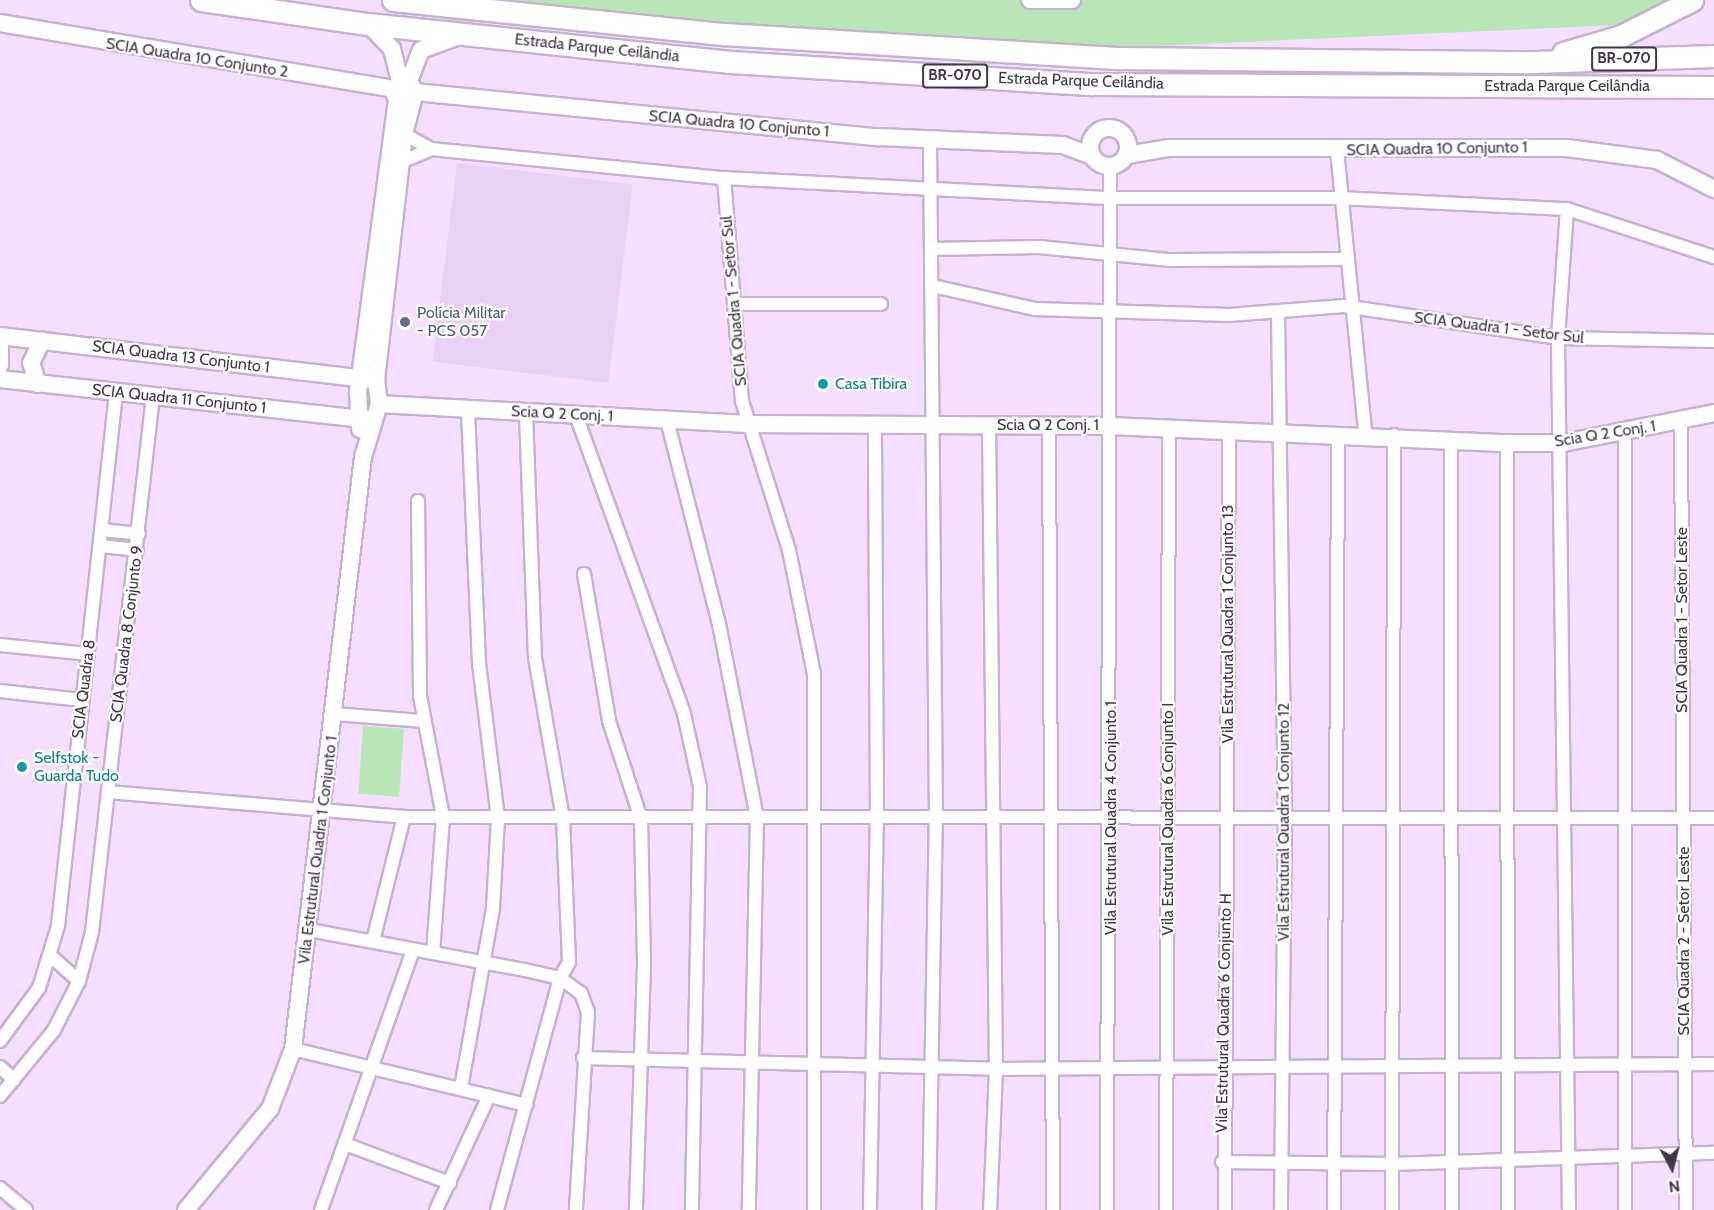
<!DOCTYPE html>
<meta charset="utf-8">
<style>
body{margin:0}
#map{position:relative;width:1714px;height:1210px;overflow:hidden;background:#f5deff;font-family:Cabin,sans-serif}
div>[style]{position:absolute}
.built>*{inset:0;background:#ebd0f6;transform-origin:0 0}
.green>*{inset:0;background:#b8e6b6;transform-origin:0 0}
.roads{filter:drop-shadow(2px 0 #c6b1d0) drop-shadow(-2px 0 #c6b1d0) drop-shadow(0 2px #c6b1d0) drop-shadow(0 -2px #c6b1d0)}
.street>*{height:12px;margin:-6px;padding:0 6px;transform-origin:6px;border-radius:6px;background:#fff}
.secondary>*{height:16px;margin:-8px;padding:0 8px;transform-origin:8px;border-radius:8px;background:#fff}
.secondary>.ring{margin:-8px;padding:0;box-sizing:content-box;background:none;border:16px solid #fff;border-radius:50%}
.highway>*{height:21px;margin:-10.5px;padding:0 10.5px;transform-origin:10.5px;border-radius:10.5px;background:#fff}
.dots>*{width:16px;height:16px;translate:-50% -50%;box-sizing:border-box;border:3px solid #fff;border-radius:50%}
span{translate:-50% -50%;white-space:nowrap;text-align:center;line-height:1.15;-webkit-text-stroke:4.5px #fff;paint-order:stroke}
.shield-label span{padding:2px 4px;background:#fff;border:2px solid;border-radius:4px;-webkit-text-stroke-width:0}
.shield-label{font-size:15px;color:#403744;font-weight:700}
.street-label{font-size:16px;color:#403744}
.service-label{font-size:16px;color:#4e5e75}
.left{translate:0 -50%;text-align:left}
.culture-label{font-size:16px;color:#0d838f}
.north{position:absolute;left:1642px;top:1138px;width:60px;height:60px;-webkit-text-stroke:4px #fff;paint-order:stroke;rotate:173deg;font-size:16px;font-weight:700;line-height:24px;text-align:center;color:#403744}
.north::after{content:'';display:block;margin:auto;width:21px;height:27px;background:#403744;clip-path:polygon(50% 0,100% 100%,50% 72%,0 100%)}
</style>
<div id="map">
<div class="built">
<div style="left:457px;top:163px;width:177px;height:200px;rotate:7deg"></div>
</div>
<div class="green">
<div style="clip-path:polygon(448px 0,1666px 0,1639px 24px,1025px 52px,446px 20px)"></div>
<div style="left:363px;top:726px;width:41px;height:68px;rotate:4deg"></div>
</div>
<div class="roads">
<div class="street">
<div style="left:404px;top:134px;width:31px;rotate:29deg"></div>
<div style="left:431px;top:149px;width:294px;rotate:5.7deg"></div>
<div style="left:724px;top:178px;width:387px;rotate:3deg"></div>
<div style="left:1110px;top:198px;width:230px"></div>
<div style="left:1340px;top:198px;width:227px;rotate:2.8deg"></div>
<div style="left:1567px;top:209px;width:155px;rotate:18.1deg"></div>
<div style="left:1337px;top:150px;width:284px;rotate:84.3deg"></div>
<div style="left:401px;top:162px;width:33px;rotate:-23deg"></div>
<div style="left:724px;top:178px;width:224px;rotate:85.4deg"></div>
<div style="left:742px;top:401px;width:156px;rotate:72.5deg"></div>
<div style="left:789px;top:550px;width:126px;rotate:78.6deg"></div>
<div style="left:814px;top:674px;width:536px;rotate:90deg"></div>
<div style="left:1567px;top:209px;width:129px;rotate:94deg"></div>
<div style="left:1558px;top:338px;width:872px;rotate:89.28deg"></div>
<div style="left:932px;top:249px;width:107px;rotate:-1.1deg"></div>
<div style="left:1039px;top:247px;width:132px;rotate:5.7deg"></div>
<div style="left:1170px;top:260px;width:177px;rotate:-0.3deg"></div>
<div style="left:933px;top:286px;width:105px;rotate:12.7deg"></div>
<div style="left:1035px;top:309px;width:194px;rotate:1.8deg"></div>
<div style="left:1229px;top:315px;width:115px;rotate:-4.5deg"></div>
<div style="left:1344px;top:306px;width:216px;rotate:8.5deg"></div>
<div style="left:1558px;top:338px;width:156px;rotate:1.1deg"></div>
<div style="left:736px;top:304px;width:145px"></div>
<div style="left:1278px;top:312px;width:506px;rotate:89.21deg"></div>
<div style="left:1285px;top:818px;width:392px;rotate:90.6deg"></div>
<div style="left:526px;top:413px;width:245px;rotate:87.9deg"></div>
<div style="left:535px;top:658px;width:162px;rotate:80.1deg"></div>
<div style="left:563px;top:818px;width:144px;rotate:87.6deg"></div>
<div style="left:569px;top:962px;width:18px;rotate:119deg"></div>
<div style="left:576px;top:415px;width:318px;rotate:70.1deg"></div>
<div style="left:684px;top:714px;width:75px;rotate:77.6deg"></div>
<div style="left:700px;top:787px;width:423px;rotate:91.1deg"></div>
<div style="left:667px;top:420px;width:211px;rotate:75.7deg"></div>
<div style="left:719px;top:624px;width:197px;rotate:78.9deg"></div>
<div style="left:757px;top:817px;width:393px;rotate:91.2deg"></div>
<div style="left:1681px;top:421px;width:789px;rotate:89.64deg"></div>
<div style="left:989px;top:425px;width:644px;rotate:89.38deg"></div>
<div style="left:996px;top:1069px;width:141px;rotate:92.4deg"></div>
<div style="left:1049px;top:425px;width:785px;rotate:89.71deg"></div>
<div style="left:1625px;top:433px;width:777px;rotate:90deg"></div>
<div style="left:1451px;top:439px;width:771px;rotate:89.93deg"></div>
<div style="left:1507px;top:443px;width:767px;rotate:89.93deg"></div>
<div style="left:418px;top:501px;width:195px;rotate:89.4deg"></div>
<div style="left:420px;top:696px;width:123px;rotate:79.2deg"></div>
<div style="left:443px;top:817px;width:136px;rotate:94.2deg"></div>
<div style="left:102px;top:530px;width:37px;rotate:6deg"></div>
<div style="left:100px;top:546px;width:37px;rotate:6deg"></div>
<div style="left:584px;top:574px;width:149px;rotate:80.3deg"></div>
<div style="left:609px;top:721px;width:103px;rotate:71.9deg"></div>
<div style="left:641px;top:819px;width:146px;rotate:88.8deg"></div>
<div style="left:644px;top:965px;width:245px;rotate:91.9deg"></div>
<div style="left:0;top:645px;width:88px;rotate:5.8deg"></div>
<div style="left:0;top:691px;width:82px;rotate:6.3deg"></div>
<div style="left:334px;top:714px;width:88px;rotate:4.5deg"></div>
<div style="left:108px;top:792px;width:297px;rotate:4.8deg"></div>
<div style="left:404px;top:817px;width:1310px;rotate:0.04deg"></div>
<div style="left:309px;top:930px;width:220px;rotate:10.5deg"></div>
<div style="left:525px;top:970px;width:36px;rotate:13deg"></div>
<div style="left:560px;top:978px;width:26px;rotate:36deg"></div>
<div style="left:581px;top:993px;width:20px;rotate:70deg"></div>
<div style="left:588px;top:1012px;width:198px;rotate:93.5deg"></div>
<div style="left:373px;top:941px;width:128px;rotate:-76deg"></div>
<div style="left:51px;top:956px;width:38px;rotate:42deg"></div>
<div style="left:0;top:1041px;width:66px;rotate:-53.7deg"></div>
<div style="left:39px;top:988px;width:65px;rotate:-73deg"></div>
<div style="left:58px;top:926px;width:536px;rotate:-83.79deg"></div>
<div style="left:293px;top:1049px;width:240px;rotate:13.5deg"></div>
<div style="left:583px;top:1058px;width:413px;rotate:1.5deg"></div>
<div style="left:996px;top:1069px;width:718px;rotate:-0.4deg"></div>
<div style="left:0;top:1067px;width:19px;rotate:43deg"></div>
<div style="left:461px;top:1088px;width:183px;rotate:-79.9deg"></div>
<div style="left:493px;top:908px;width:90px;rotate:-86.8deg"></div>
<div style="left:498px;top:818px;width:156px;rotate:-97deg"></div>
<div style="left:479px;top:663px;width:254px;rotate:-92.5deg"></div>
<div style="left:0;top:1096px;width:85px;rotate:-50.7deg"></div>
<div style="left:54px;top:1030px;width:55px;rotate:-63deg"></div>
<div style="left:79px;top:981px;width:51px;rotate:-75.1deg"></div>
<div style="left:92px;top:932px;width:539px;rotate:-83.51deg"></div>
<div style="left:345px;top:1144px;width:112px;rotate:20.4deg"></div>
<div style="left:1222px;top:1162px;width:171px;rotate:0.7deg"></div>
<div style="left:1393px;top:1164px;width:321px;rotate:-2deg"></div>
<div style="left:0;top:1188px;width:34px;rotate:40deg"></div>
<div style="left:321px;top:1210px;width:276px;rotate:-70.5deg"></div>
<div style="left:436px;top:1210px;width:126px;rotate:-65.1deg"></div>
<div style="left:497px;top:1210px;width:240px;rotate:-74.8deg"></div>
<div style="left:870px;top:1210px;width:393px;rotate:-89deg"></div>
<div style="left:877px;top:817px;width:393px;rotate:-90.3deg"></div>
<div style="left:929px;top:1210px;width:393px;rotate:-89deg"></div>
<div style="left:936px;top:817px;width:678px;rotate:-90.51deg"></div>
<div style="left:1107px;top:1210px;width:1045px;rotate:-89.84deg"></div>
<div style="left:1166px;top:1210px;width:781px;rotate:-89.78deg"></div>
<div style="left:1225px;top:1210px;width:778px;rotate:-89.71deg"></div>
<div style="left:1334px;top:1210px;width:776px;rotate:-89.7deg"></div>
<div style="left:1392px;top:1210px;width:775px;rotate:-89.85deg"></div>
</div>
<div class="secondary">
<div style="left:1030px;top:0;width:42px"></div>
<div style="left:0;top:23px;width:399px;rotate:9.5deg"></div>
<div style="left:368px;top:24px;width:35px;rotate:46deg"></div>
<div style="left:392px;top:49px;width:33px;rotate:76deg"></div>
<div style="left:409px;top:81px;width:33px;rotate:-69deg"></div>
<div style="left:421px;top:50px;width:40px;rotate:-20.2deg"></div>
<div style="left:415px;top:92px;width:465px;rotate:5.6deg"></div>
<div style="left:878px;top:137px;width:185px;rotate:2.5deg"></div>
<div style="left:1063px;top:145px;width:31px;rotate:21deg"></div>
<div class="ring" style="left:1090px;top:128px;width:22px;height:22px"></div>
<div style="left:1127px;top:155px;width:43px;rotate:-9.5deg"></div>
<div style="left:1169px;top:148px;width:398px"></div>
<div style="left:1567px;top:148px;width:91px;rotate:7.6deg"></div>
<div style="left:1657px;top:160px;width:64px;rotate:27deg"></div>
<div style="left:0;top:336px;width:379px;rotate:6.7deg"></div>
<div style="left:0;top:343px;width:22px;rotate:90deg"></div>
<div style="left:0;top:379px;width:374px;rotate:6.3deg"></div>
<div style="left:38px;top:384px;width:22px;rotate:-108deg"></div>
<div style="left:31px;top:363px;width:25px;rotate:-64deg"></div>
<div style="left:379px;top:404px;width:369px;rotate:3.1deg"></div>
<div style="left:747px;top:424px;width:363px;rotate:0.3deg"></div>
<div style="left:1110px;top:426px;width:397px;rotate:2.5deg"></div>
<div style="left:1507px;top:443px;width:56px"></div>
<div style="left:1563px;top:443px;width:154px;rotate:-11.2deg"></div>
<div style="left:360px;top:429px;width:37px;rotate:-93deg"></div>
<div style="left:358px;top:392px;width:297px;rotate:-82.4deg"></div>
<div style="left:186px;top:1210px;width:131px;rotate:-50.3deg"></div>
<div style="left:270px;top:1109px;width:64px;rotate:-69deg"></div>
<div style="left:293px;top:1049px;width:596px;rotate:-83.26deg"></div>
<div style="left:363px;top:457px;width:55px;rotate:-73.2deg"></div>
<div style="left:379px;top:404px;width:24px;rotate:-97deg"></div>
<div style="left:376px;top:380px;width:248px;rotate:-83.5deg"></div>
<div style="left:404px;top:134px;width:43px;rotate:-75.3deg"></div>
<div style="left:415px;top:92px;width:13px;rotate:-119deg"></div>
<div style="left:409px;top:81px;width:9px;rotate:180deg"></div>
<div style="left:400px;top:81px;width:15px;rotate:110deg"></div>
<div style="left:395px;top:95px;width:15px;rotate:20deg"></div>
</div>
<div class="highway">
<div style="left:201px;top:0;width:169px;rotate:8.2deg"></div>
<div style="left:368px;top:24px;width:364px;rotate:6deg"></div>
<div style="left:730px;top:62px;width:363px;rotate:3.5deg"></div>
<div style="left:1092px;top:84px;width:622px;rotate:0.28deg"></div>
<div style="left:393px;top:0;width:333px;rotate:5.9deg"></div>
<div style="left:724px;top:34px;width:397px;rotate:3.5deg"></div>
<div style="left:1120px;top:58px;width:414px;rotate:0.6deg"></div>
<div style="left:1534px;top:62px;width:180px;rotate:-1.9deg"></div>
<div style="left:1563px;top:53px;width:60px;rotate:-16.3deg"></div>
<div style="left:1621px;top:36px;width:80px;rotate:-26.9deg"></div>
</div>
</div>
<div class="dots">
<div style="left:405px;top:322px;background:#5c6f8a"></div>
<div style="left:823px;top:384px;background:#0f9aa8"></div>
<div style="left:22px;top:767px;background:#0f9aa8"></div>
</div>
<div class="shield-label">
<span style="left:1624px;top:59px">BR-070</span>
<span style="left:955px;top:76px">BR-070</span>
</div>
<div class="street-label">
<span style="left:597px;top:48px;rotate:6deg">Estrada Parque Ceilândia</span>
<span style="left:197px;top:58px;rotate:9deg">SCIA Quadra 10 Conjunto 2</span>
<span style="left:1081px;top:81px;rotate:2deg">Estrada Parque Ceilândia</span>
<span style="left:1567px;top:86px">Estrada Parque Ceilândia</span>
<span style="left:739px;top:124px;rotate:5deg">SCIA Quadra 10 Conjunto 1</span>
<span style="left:1437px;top:149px;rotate:-1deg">SCIA Quadra 10 Conjunto 1</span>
<span style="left:734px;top:301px;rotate:-95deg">SCIA Quadra 1 - Setor Sul</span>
<span style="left:1499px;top:328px;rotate:7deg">SCIA Quadra 1 - Setor Sul</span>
<span style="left:181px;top:357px;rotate:7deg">SCIA Quadra 13 Conjunto 1</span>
<span style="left:179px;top:399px;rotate:6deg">SCIA Quadra 11 Conjunto 1</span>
<span style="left:562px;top:414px;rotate:3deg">Scia Q 2 Conj. 1</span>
<span style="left:1048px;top:425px">Scia Q 2 Conj. 1</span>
<span style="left:1605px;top:434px;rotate:-9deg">Scia Q 2 Conj. 1</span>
<span style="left:1682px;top:620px;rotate:-90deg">SCIA Quadra 1 - Setor Leste</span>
<span style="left:1228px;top:624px;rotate:-90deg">Vila Estrutural Quadra 1 Conjunto 13</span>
<span style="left:127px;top:634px;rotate:-83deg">SCIA Quadra 8 Conjunto 9</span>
<span style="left:84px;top:689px;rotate:-83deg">SCIA Quadra 8</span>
<span style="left:1111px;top:818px;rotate:-90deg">Vila Estrutural Quadra 4 Conjunto 1</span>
<span style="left:1168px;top:819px;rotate:-90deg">Vila Estrutural Quadra 6 Conjunto I</span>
<span style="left:1284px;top:822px;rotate:-90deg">Vila Estrutural Quadra 1 Conjunto 12</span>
<span style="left:318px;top:850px;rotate:-83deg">Vila Estrutural Quadra 1 Conjunto 1</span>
<span style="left:1684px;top:941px;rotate:-90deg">SCIA Quadra 2 - Setor Leste</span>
<span style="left:1224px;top:1013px;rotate:-89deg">Vila Estrutural Quadra 6 Conjunto H</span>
</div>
<div class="service-label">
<span class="left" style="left:417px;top:322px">Polícia Militar<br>- PCS 057</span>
</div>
<div class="culture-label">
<span class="left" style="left:835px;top:384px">Casa Tibira</span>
<span class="left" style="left:34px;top:767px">Selfstok -<br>Guarda Tudo</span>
</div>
<div class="north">N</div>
</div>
